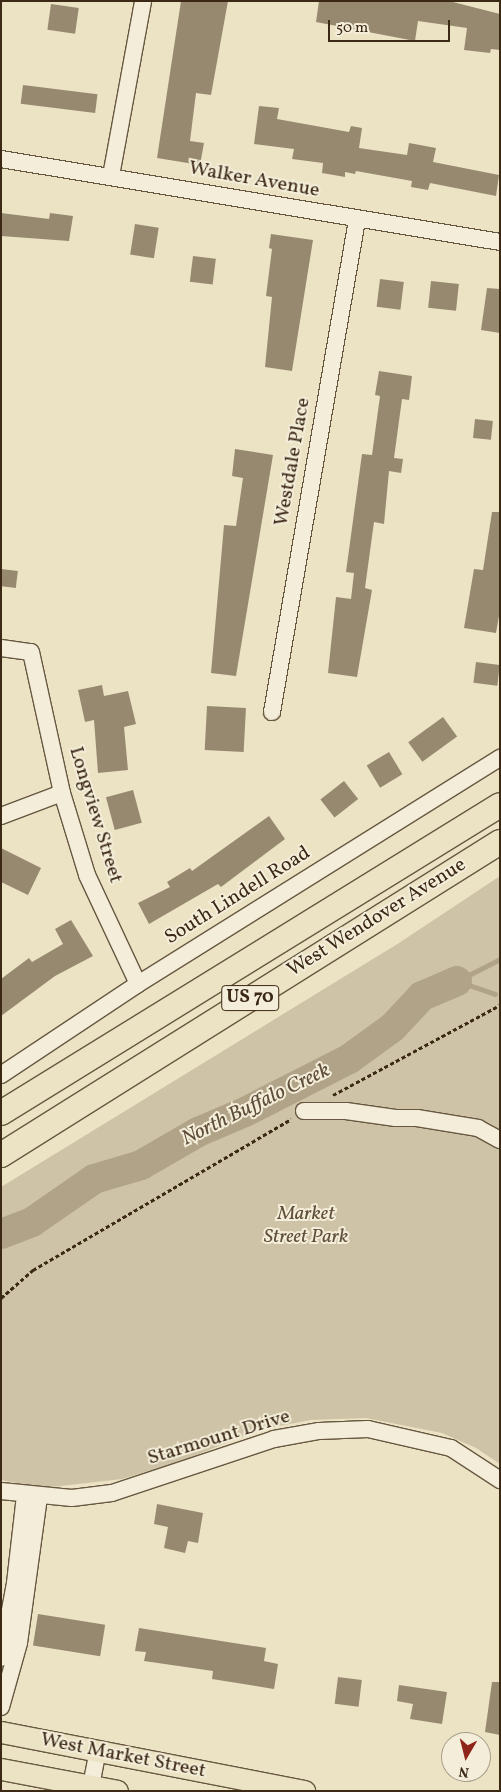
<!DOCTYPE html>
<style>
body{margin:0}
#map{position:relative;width:501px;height:1792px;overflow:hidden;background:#ece3c4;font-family:Vollkorn,serif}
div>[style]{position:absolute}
.green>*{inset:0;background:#cec3a6}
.stream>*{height:5px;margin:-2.5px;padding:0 2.5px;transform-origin:2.5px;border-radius:2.5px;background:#b0a388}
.river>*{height:30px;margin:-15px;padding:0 15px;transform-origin:15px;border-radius:15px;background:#b0a388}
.building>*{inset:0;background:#978970;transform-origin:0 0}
.path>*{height:3px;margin-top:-1.5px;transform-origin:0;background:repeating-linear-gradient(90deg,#3b2815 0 4px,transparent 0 6.5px)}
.roads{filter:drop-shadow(1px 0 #675741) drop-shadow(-1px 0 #675741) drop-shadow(0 1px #675741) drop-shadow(0 -1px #675741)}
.minor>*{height:16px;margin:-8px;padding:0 8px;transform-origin:8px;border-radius:8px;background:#f3edd9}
.major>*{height:21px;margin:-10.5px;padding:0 10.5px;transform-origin:10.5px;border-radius:10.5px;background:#ece3c4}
.highway>*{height:24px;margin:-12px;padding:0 12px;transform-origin:12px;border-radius:12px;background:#ece3c4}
span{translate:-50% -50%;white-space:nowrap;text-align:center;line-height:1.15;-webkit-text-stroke:4px #f3edd9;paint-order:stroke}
.shield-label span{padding:1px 4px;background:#f3edd9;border:1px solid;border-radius:4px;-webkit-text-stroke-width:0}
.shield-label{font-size:19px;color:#3b2815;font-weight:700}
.street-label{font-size:20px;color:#3b2815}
.park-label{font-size:20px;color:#604f39;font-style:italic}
.water-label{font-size:21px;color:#5e4d38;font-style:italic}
.frame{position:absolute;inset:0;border:2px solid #3b2815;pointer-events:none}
.north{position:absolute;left:441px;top:1732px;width:50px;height:50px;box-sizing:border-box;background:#f3edd9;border:1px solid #a99e8b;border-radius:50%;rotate:188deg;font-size:14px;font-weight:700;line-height:20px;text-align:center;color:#3b2815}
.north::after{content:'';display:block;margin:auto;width:18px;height:22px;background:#8f2418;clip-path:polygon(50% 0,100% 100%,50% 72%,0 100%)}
.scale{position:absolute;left:328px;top:20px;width:122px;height:22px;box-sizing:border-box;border:2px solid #3b2815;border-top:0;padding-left:6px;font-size:15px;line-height:18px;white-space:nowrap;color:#3b2815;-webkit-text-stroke:4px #f3edd9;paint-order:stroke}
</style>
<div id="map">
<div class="green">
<div style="clip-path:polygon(500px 876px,500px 1464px,476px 1448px,442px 1433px,366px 1418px,311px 1420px,258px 1430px,182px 1461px,122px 1479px,43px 1488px,1px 1480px,1px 1187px,399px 943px)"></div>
</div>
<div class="stream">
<div style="left:457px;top:981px;width:48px;rotate:-27.1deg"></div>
<div style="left:457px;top:981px;width:40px;rotate:18.9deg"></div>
</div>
<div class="river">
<div style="left:1px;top:1234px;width:33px;rotate:-21deg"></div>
<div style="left:32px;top:1222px;width:75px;rotate:-34.7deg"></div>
<div style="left:94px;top:1179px;width:49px;rotate:-16.6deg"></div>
<div style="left:141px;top:1165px;width:66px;rotate:-30.1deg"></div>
<div style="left:198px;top:1132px;width:51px;rotate:-23.1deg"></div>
<div style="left:245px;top:1112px;width:117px;rotate:-27deg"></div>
<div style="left:349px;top:1059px;width:54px;rotate:-36deg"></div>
<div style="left:393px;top:1027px;width:42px;rotate:-46.9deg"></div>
<div style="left:422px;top:996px;width:38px;rotate:-23deg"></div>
</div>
<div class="building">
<div style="clip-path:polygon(181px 1px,228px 1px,211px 95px,196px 93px,190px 141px,204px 143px,200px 165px,157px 158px)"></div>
<div style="clip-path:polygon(319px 1px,449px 1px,500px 14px,500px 50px,491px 49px,490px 53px,464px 50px,467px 28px,418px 21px,415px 41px,316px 22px)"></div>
<div style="left:51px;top:4px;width:28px;height:26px;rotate:8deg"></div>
<div style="left:23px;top:85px;width:75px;height:19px;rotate:7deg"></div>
<div style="clip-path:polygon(259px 106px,279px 108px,277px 119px,349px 132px,351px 126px,362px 128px,359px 148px,407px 155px,409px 143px,436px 148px,433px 162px,499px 175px,496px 196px,430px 183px,428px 190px,411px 187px,412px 181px,356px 171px,355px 174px,345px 172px,345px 177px,322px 173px,323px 163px,292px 159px,294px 149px,254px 144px)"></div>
<div style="clip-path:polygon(1px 213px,49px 219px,50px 213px,73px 216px,69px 241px,1px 236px)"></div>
<div style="left:135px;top:224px;width:24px;height:31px;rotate:9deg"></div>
<div style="clip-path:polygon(271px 234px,313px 240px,292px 371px,265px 367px,272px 297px,266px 296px,272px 249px,269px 248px)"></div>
<div style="left:193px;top:256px;width:23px;height:26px;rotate:7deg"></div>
<div style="left:380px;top:279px;width:24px;height:28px;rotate:7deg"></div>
<div style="left:431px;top:281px;width:28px;height:27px;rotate:6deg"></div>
<div style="clip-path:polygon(487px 288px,500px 289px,500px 333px,481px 330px)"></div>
<div style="clip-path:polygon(379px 371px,412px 376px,409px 400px,402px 399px,394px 458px,403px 459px,401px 473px,389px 471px,384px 524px,374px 522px,365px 588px,372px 590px,357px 677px,328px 673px,336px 597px,351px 599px,354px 573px,346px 572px,362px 454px,372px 455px,380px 396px,375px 395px)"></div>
<div style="left:475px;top:419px;width:18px;height:19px;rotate:6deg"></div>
<div style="clip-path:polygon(235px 449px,273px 455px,236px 676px,211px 673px,224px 525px,236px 526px,243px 478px,232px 476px)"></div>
<div style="clip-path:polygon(492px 512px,500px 512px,500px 610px,496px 633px,464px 628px,474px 569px,483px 570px)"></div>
<div style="left:1px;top:569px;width:17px;height:17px;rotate:7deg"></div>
<div style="left:476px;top:662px;width:24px;height:21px;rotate:7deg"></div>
<div style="clip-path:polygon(102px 685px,104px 696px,128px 691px,136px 724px,124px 727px,128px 770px,98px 773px,94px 720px,85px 722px,78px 690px)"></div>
<div style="left:207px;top:706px;width:39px;height:44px;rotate:3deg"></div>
<div style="left:443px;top:717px;width:24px;height:43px;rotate:54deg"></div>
<div style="left:389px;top:752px;width:26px;height:26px;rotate:59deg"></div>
<div style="left:344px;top:781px;width:23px;height:30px;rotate:52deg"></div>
<div style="left:133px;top:790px;width:34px;height:28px;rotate:75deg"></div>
<div style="clip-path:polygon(269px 816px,285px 839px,221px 887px,218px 884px,149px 924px,138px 903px,170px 887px,167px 882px,190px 868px,192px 871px)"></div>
<div style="clip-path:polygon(1px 848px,41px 868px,28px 895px,1px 882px)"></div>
<div style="clip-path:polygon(71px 920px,93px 956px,55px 976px,1px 1016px,1px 979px,29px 958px,32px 962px,63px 944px,55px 929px)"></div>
<div style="clip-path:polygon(157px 1504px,203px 1513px,198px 1543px,188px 1541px,185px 1553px,164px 1548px,168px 1527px,154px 1524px)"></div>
<div style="left:38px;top:1614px;width:68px;height:32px;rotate:9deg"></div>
<div style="clip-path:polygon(139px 1628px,266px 1648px,264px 1661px,278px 1664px,274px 1689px,212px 1679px,213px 1671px,144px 1661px,146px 1652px,135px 1651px)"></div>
<div style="left:338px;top:1677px;width:24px;height:27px;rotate:7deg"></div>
<div style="clip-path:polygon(492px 1682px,500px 1682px,500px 1735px,485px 1732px)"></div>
<div style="clip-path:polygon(399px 1685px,447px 1692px,442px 1724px,410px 1719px,413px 1704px,397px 1701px)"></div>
</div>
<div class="path">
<div style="left:333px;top:1095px;width:190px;rotate:-28.3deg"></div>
<div style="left:1px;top:1298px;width:43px;rotate:-41.2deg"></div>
<div style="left:33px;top:1270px;width:299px;rotate:-30.3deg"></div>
</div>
<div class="roads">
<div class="minor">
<div style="left:1px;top:159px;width:506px;rotate:9.44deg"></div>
<div style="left:111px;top:176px;width:178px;rotate:-79.6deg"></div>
<div style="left:1px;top:648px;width:30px;rotate:8deg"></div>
<div style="left:31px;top:652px;width:144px;rotate:77.6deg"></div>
<div style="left:62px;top:793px;width:86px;rotate:73deg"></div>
<div style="left:87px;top:875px;width:120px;rotate:64.9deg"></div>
<div style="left:272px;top:712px;width:499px;rotate:-80.2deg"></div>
<div style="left:1px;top:816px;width:65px;rotate:-20.7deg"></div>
<div style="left:1px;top:1075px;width:164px;rotate:-33.6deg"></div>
<div style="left:138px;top:984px;width:427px;rotate:-32deg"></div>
<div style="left:304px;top:1111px;width:42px"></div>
<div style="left:346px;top:1111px;width:50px;rotate:8deg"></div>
<div style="left:396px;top:1118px;width:21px"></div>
<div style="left:417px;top:1118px;width:62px;rotate:9.3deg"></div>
<div style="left:478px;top:1128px;width:25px;rotate:29deg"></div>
<div style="left:1px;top:1491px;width:71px;rotate:5.6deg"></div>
<div style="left:72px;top:1498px;width:40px;rotate:-7.1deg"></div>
<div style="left:112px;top:1493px;width:171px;rotate:-18.4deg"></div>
<div style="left:274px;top:1439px;width:46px;rotate:-10.1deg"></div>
<div style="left:319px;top:1431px;width:49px;rotate:-2.3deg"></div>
<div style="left:368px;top:1429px;width:85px;rotate:12.9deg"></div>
<div style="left:451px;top:1448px;width:59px;rotate:33.1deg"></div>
<div style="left:1px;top:1658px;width:76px;rotate:-79.4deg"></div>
<div style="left:15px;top:1583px;width:89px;rotate:-83.5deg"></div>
<div style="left:1px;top:1707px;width:66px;rotate:-74.3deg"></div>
<div style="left:19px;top:1643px;width:147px;rotate:-82.2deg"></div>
<div style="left:90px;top:1791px;width:42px;rotate:-79deg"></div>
</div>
<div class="major">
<div style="left:1px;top:1732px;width:309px;rotate:11deg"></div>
<div style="left:1px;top:1769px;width:118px;rotate:10.7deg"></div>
</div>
<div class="highway">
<div style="left:1px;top:1113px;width:586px;rotate:-31.68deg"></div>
<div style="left:1px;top:1155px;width:589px;rotate:-32.1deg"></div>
</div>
</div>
<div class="shield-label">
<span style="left:250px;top:998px">US 70</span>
</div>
<div class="street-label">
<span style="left:254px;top:180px;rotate:10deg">Walker Avenue</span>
<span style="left:293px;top:462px;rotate:-80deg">Westdale Place</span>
<span style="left:95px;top:815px;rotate:73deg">Longview Street</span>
<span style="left:238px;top:896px;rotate:-32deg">South Lindell Road</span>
<span style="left:377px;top:918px;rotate:-32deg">West Wendover Avenue</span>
<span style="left:219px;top:1438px;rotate:-17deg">Starmount Drive</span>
<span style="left:123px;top:1756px;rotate:11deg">West Market Street</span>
</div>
<div class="park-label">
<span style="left:306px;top:1226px">Market<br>Street Park</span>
</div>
<div class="water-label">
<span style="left:256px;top:1105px;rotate:-26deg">North Buffalo Creek</span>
</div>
<div class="frame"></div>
<div class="north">N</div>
<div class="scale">50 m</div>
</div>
